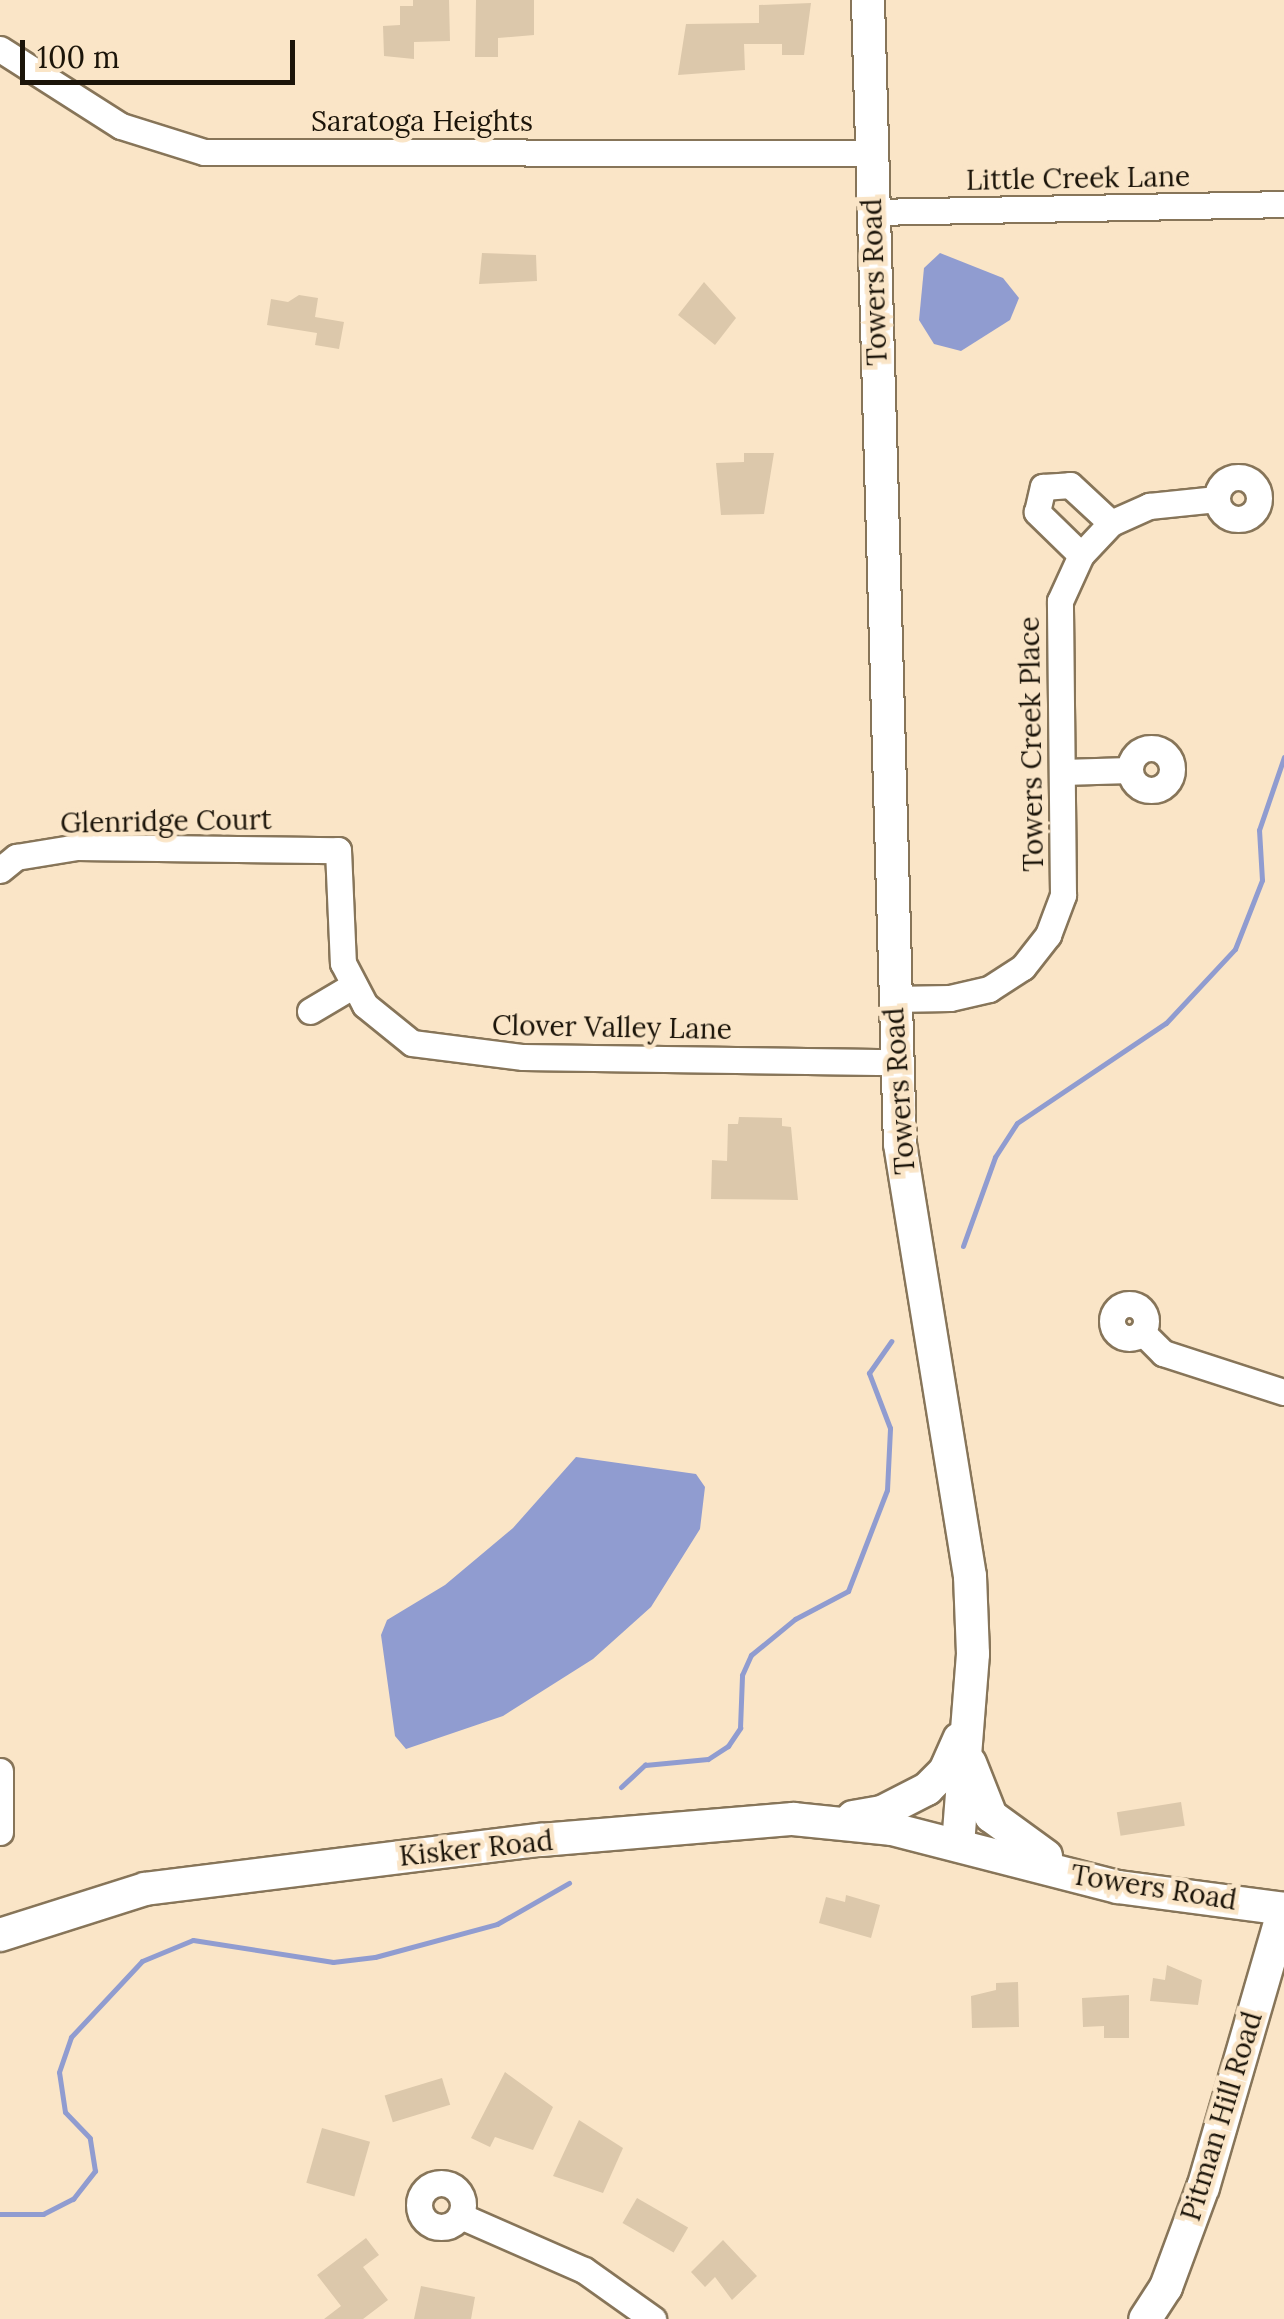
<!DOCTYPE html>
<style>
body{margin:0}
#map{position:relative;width:1284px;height:2319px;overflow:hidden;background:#fae5c7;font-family:Lora,serif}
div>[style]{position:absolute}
.water>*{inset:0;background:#909cd0}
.stream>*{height:5px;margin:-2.5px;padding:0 2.5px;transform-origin:2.5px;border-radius:2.5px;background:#909cd0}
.building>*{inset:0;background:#dcc8ab;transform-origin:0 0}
.roads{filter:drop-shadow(2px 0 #877559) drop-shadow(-2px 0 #877559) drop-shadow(0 2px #877559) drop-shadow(0 -2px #877559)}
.minor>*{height:25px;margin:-12.5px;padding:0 12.5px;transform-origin:12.5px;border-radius:12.5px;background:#fff}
.minor>.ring{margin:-12.5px;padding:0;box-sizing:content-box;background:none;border:25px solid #fff;border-radius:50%}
.major>*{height:32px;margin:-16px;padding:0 16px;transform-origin:16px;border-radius:16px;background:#fff}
span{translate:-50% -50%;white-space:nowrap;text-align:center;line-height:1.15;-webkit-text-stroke:9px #fae5c7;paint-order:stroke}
.street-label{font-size:28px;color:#1b1409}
.scale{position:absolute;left:20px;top:40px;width:275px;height:45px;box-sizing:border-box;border:5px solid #1b1409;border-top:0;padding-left:12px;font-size:30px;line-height:35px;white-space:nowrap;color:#1b1409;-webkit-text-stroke:8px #fae5c7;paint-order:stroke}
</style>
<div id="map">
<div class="water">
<div style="clip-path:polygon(940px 253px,1003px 278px,1019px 298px,1010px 320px,961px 351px,934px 344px,919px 320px,924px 268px)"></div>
<div style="clip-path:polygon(576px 1457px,696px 1474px,705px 1487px,700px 1529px,651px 1607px,593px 1659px,503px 1716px,406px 1749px,395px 1736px,381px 1635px,387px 1620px,445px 1585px,513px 1528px)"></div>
</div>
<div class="stream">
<div style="left:963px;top:1246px;width:95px;rotate:-70.2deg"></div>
<div style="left:995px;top:1157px;width:40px;rotate:-57.1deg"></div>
<div style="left:1017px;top:1123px;width:179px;rotate:-33.9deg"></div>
<div style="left:1166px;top:1023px;width:101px;rotate:-47deg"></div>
<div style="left:1235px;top:949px;width:74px;rotate:-68.6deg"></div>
<div style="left:1262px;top:880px;width:50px;rotate:-93.4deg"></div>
<div style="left:1259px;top:830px;width:77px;rotate:-71.1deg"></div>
<div style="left:621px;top:1787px;width:33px;rotate:-43deg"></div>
<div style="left:645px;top:1765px;width:63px;rotate:-5.4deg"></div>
<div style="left:708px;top:1759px;width:24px;rotate:-33deg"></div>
<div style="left:728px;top:1746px;width:22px;rotate:-56deg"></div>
<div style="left:740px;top:1728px;width:53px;rotate:-87.8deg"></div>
<div style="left:742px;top:1675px;width:22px;rotate:-66deg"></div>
<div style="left:751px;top:1655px;width:57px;rotate:-39.3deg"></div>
<div style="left:795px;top:1619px;width:60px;rotate:-27.8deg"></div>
<div style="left:848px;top:1591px;width:108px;rotate:-68.9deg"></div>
<div style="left:887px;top:1490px;width:62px;rotate:-87.2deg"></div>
<div style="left:890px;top:1428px;width:59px;rotate:-110.9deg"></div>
<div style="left:869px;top:1373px;width:39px;rotate:-55deg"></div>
<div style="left:0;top:2214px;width:43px"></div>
<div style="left:43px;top:2214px;width:34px;rotate:-27deg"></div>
<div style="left:73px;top:2199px;width:36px;rotate:-52deg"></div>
<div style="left:95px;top:2171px;width:33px;rotate:-99deg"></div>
<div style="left:90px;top:2138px;width:36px;rotate:-134deg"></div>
<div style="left:65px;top:2112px;width:40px;rotate:-98.5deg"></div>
<div style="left:59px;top:2072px;width:37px;rotate:-71deg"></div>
<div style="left:71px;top:2037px;width:104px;rotate:-46.9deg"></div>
<div style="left:142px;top:1961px;width:55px;rotate:-22.4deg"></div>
<div style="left:193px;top:1940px;width:142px;rotate:8.9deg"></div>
<div style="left:333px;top:1962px;width:42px;rotate:-6.8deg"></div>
<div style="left:375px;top:1957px;width:126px;rotate:-15.1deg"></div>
<div style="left:497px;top:1924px;width:83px;rotate:-29.7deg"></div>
</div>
<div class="building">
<div style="clip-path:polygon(413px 0,449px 0,450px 41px,414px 42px,414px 59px,384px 56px,383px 26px,400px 25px,400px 6px,413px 6px)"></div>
<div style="clip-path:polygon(476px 0,534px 0,534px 35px,498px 38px,498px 57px,475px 57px)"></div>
<div style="clip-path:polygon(811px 3px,804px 55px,782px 55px,782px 44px,744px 44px,745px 70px,678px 75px,686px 24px,759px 23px,759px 5px)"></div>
<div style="clip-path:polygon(482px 253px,536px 255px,537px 281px,479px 284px)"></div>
<div style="clip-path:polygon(704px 282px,736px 318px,715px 345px,678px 315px)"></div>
<div style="clip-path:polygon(299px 295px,318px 298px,315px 317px,344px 322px,339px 349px,315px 345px,317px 333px,267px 325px,271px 299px,288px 302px)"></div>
<div style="clip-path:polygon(744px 453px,774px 453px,764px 514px,721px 515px,716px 463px,744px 462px)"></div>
<div style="clip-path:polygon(739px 1117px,782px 1118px,782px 1126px,791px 1127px,798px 1200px,711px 1199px,712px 1160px,727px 1161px,728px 1124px,738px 1124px)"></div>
<div style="left:1181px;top:1802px;width:24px;height:65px;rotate:81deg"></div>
<div style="clip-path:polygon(846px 1895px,880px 1905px,871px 1938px,819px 1923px,826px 1897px,845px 1902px)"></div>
<div style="clip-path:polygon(1167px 1965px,1202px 1980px,1198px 2005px,1150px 2001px,1153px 1978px,1165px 1980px)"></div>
<div style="clip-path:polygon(1018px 1982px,1019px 2027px,972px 2028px,971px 1996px,996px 1990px,996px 1983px)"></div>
<div style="clip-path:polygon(1129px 1995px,1129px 2038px,1104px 2038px,1104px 2026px,1083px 2027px,1082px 1998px)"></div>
<div style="clip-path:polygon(505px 2072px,553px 2107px,533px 2150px,495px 2137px,490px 2147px,471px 2138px)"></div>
<div style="left:442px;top:2078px;width:28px;height:60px;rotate:73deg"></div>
<div style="clip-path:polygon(579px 2120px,623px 2148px,603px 2193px,553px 2176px)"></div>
<div style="left:322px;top:2128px;width:50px;height:57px;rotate:16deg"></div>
<div style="left:637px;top:2198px;width:59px;height:29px;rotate:30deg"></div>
<div style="clip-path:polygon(366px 2238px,379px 2255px,363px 2267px,388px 2300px,363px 2319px,324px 2319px,341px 2306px,317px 2275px)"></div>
<div style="clip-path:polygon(723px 2240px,757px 2276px,732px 2300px,715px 2277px,705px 2287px,691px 2272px)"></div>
<div style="clip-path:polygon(421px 2286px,475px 2297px,471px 2319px,414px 2319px)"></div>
</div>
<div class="roads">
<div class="minor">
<div style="left:0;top:49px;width:143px;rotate:32.5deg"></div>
<div style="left:121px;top:126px;width:87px;rotate:17.4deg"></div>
<div style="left:204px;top:152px;width:666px;rotate:0.09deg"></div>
<div style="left:872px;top:212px;width:412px;rotate:-1.1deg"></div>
<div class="ring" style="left:1217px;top:477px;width:17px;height:17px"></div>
<div style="left:1081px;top:555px;width:62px;rotate:-135.7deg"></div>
<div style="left:1037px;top:512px;width:26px;rotate:-77deg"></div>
<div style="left:1043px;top:487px;width:27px;rotate:-4deg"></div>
<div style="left:1070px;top:485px;width:56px;rotate:42.8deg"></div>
<div class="ring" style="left:1130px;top:748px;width:17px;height:17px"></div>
<div style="left:1062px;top:772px;width:68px;rotate:-1.7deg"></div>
<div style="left:0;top:870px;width:21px;rotate:-39deg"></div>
<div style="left:16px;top:857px;width:62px;rotate:-9.3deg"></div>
<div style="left:77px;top:847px;width:261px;rotate:0.7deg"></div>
<div style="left:338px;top:850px;width:113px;rotate:87.5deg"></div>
<div style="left:343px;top:963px;width:47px;rotate:62.4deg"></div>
<div style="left:365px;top:1005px;width:60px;rotate:39deg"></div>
<div style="left:412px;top:1043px;width:112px;rotate:7.2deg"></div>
<div style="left:523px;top:1057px;width:372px;rotate:0.8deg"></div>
<div style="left:892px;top:999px;width:58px;rotate:-1deg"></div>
<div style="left:950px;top:998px;width:40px;rotate:-13deg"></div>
<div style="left:989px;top:989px;width:40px;rotate:-32.9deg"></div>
<div style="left:1023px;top:967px;width:41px;rotate:-52deg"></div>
<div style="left:1048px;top:935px;width:43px;rotate:-69.4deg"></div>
<div style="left:1063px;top:895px;width:294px;rotate:-90.6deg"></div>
<div style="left:1060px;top:601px;width:51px;rotate:-65.5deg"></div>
<div style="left:1081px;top:555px;width:44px;rotate:-46.8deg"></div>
<div style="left:1111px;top:523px;width:42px;rotate:-24.1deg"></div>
<div style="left:1149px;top:506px;width:68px;rotate:-5.9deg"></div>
<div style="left:310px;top:1011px;width:51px;rotate:-30.6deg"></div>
<div class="ring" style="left:1112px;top:1304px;width:9px;height:9px"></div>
<div style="left:1142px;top:1332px;width:30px;rotate:45deg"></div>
<div style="left:1163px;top:1353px;width:127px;rotate:17.9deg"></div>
<div style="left:0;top:1771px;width:61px;rotate:90deg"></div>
<div class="ring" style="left:419px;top:2183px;width:19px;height:19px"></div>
<div style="left:463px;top:2217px;width:132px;rotate:23.7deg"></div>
<div style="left:584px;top:2270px;width:85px;rotate:35.4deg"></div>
</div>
<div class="major">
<div style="left:868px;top:0;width:1144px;rotate:88.4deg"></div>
<div style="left:900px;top:1144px;width:438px;rotate:80.8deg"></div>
<div style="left:970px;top:1576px;width:78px;rotate:87.8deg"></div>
<div style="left:973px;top:1654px;width:191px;rotate:94.5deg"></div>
<div style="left:970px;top:1763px;width:57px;rotate:68.4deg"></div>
<div style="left:991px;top:1816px;width:68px;rotate:36deg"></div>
<div style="left:853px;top:1817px;width:29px;rotate:-10deg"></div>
<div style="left:882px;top:1812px;width:51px;rotate:-27.1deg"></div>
<div style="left:927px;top:1789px;width:25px;rotate:-45deg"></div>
<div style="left:945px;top:1771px;width:35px;rotate:-66deg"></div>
<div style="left:0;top:1935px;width:152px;rotate:-17.6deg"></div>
<div style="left:145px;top:1889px;width:399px;rotate:-7.1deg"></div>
<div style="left:541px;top:1840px;width:253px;rotate:-4.8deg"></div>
<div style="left:793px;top:1819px;width:100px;rotate:5.8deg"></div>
<div style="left:892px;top:1829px;width:233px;rotate:14.4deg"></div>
<div style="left:1118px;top:1887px;width:167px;rotate:7.5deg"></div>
<div style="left:1284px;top:1909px;width:290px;rotate:106.2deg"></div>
<div style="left:1203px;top:2187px;width:107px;rotate:110.3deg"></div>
<div style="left:1166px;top:2287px;width:38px;rotate:123deg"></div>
</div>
</div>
<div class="street-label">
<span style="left:422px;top:121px">Saratoga Heights</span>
<span style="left:1078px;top:178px;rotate:-1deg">Little Creek Lane</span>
<span style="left:874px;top:282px;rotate:-92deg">Towers Road</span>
<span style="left:1031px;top:744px;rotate:-91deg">Towers Creek Place</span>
<span style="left:166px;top:821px;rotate:-1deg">Glenridge Court</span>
<span style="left:612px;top:1027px;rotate:1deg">Clover Valley Lane</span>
<span style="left:899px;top:1091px;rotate:-94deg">Towers Road</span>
<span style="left:476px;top:1848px;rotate:-6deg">Kisker Road</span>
<span style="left:1154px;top:1887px;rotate:9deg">Towers Road</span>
<span style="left:1221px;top:2116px;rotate:-73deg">Pitman Hill Road</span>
</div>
<div class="scale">100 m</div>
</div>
